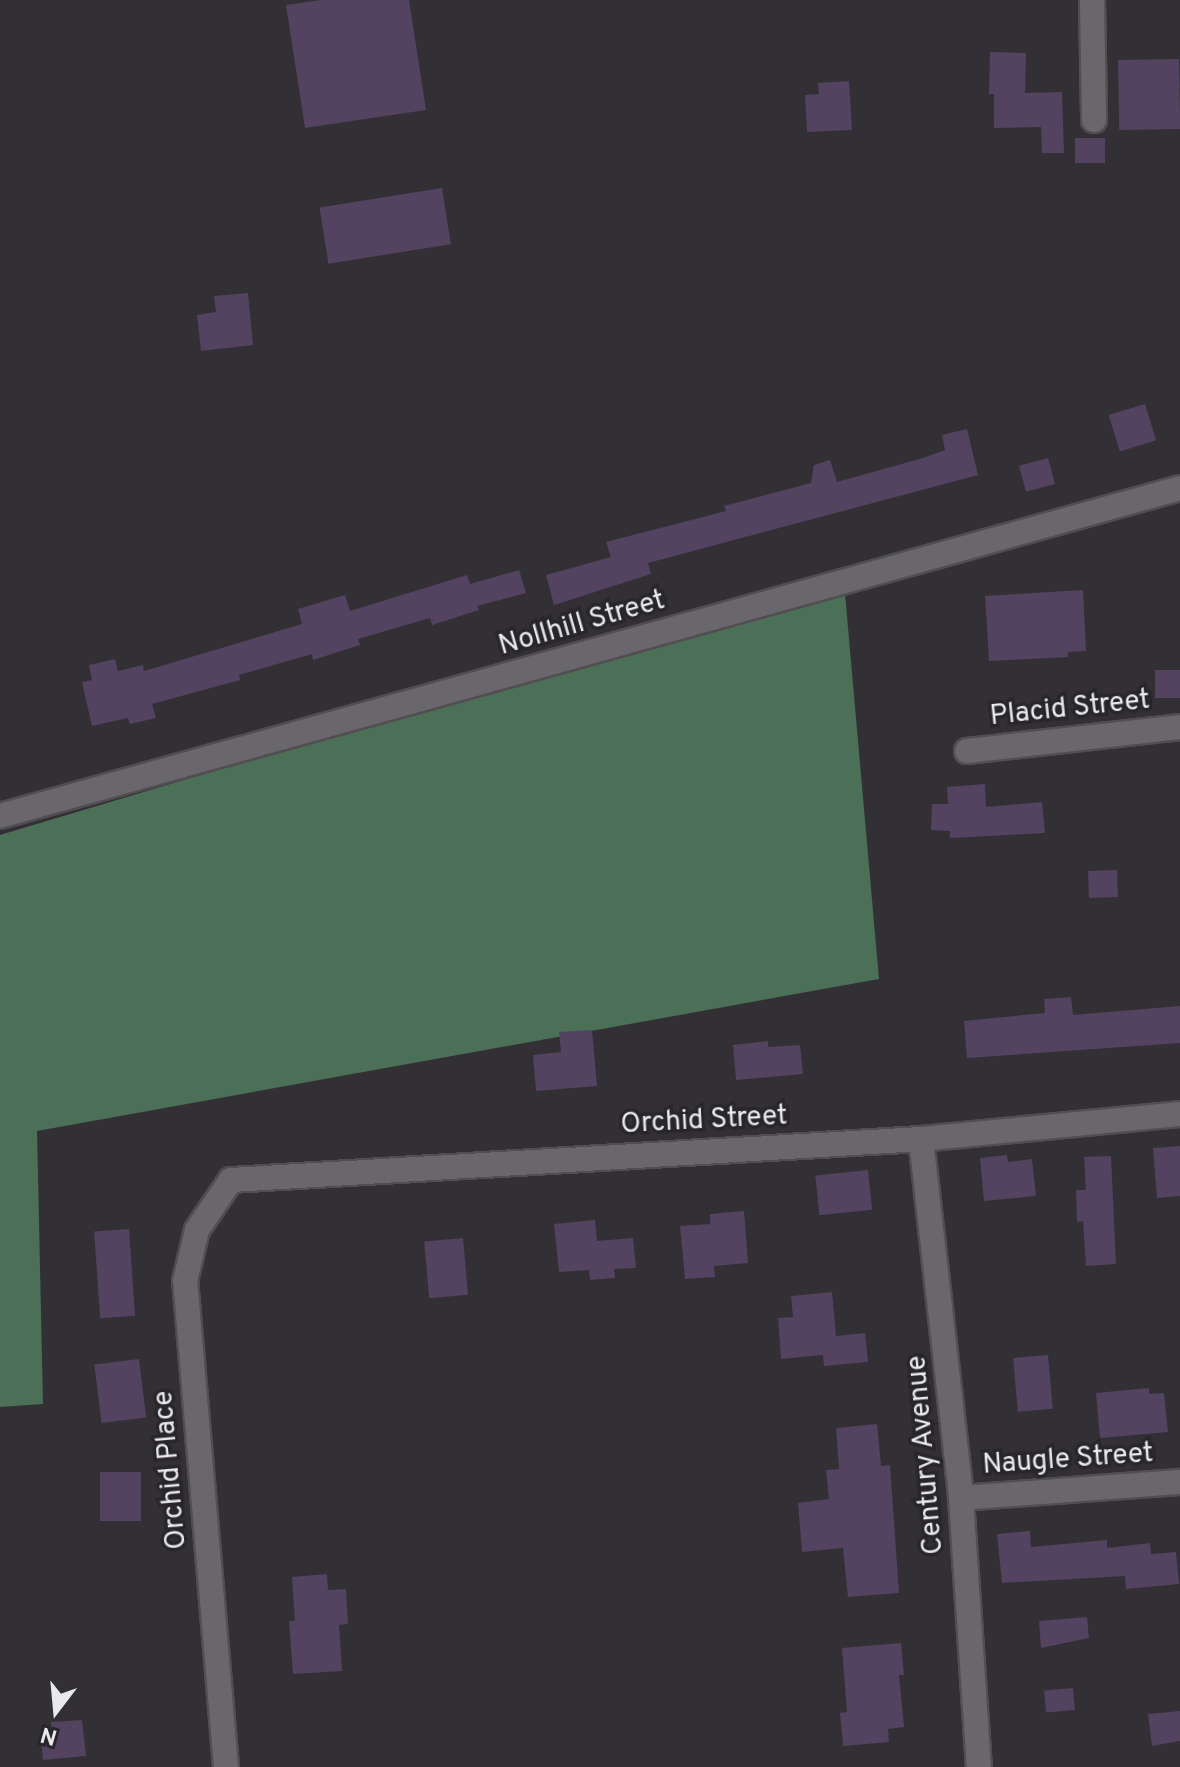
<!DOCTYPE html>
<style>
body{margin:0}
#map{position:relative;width:1180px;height:1767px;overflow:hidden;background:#323034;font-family:Overpass,sans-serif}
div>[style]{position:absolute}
.forest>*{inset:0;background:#4c6f58}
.building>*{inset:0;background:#534260;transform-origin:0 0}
.roads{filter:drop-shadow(2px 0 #504e51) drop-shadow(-2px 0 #504e51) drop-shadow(0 2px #504e51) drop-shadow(0 -2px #504e51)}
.minor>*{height:24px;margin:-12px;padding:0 12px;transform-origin:12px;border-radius:12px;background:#6a676c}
span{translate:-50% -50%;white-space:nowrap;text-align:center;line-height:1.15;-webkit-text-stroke:7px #28262a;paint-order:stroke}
.street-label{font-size:28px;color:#eae9ec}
.north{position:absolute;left:16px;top:1671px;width:80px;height:80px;-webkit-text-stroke:6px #28262a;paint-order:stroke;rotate:196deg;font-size:22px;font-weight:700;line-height:32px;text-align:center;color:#eae9ec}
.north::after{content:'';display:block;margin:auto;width:28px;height:36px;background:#eae9ec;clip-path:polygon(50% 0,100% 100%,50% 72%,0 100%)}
</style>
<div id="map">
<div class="forest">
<div style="clip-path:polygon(844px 582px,879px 979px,37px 1131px,43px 1404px,0 1407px,0 835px)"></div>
</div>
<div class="building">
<div style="clip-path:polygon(321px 0,409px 0,426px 110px,305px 128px,286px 5px)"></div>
<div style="clip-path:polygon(990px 52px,1026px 53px,1025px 93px,1062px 92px,1064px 153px,1042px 153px,1041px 127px,994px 128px,994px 94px,989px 94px)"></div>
<div style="left:1179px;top:59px;width:70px;height:61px;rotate:89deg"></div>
<div style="clip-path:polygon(849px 81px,852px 130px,807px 132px,805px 95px,819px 94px,818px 83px)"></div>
<div style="left:1075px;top:138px;width:30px;height:25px"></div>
<div style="left:442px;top:188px;width:57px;height:124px;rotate:81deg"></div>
<div style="clip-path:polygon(248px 293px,253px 345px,201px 351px,197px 315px,216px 312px,214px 296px)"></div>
<div style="left:1145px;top:404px;width:38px;height:38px;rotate:73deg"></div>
<div style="clip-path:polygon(967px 429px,978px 475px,648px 563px,651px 574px,554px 605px,546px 575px,611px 557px,606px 542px,726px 511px,724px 506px,811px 483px,814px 465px,830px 460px,837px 482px,923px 458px,945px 450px,942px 435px)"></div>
<div style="left:1048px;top:458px;width:27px;height:30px;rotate:75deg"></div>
<div style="clip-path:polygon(519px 570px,526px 593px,477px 606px,479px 610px,432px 625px,430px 618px,358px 639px,360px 645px,313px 660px,312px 654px,239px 675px,240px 680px,152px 704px,156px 718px,130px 724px,128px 718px,92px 726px,82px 682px,92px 680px,89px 665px,115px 659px,118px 671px,143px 665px,144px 671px,302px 624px,298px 609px,345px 595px,350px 611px,467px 575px,470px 584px)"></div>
<div style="clip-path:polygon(1083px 590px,1086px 651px,1068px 652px,1068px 657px,989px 661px,985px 596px)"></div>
<div style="left:1180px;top:670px;width:28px;height:25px;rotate:90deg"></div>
<div style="clip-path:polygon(985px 784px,986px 807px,1042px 802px,1045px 833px,950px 838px,950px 831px,931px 830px,932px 804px,948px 804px,947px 787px)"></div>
<div style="left:1117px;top:870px;width:27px;height:29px;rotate:88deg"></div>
<div style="clip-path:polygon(1071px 997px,1073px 1015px,1180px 1006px,1180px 1043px,967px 1058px,964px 1021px,1045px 1013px,1044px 999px)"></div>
<div style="clip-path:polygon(592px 1030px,597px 1086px,536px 1091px,533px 1055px,561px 1052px,559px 1032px)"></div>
<div style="clip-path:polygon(768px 1041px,768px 1047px,800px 1045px,803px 1074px,736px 1080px,733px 1045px)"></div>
<div style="clip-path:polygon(1180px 1146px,1180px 1196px,1157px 1198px,1153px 1148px)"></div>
<div style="clip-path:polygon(1007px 1155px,1008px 1162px,1032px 1159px,1036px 1196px,984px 1201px,980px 1158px)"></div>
<div style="clip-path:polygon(1111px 1156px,1116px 1264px,1086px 1266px,1083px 1221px,1077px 1222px,1076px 1190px,1086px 1190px,1084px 1157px)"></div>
<div style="left:868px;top:1170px;width:40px;height:53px;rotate:84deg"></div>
<div style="clip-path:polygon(744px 1211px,748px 1263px,714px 1266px,715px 1277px,685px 1279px,680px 1226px,710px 1224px,710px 1214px)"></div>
<div style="clip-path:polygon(595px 1220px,597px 1241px,633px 1238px,636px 1268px,614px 1269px,615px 1278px,590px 1280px,589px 1270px,559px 1272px,554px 1224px)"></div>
<div style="left:129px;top:1229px;width:87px;height:35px;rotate:86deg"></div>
<div style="left:463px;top:1238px;width:57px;height:39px;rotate:85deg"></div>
<div style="clip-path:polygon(832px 1292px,836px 1336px,865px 1333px,868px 1362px,824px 1366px,823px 1355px,781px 1359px,778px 1318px,793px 1317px,791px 1296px)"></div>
<div style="left:1048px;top:1355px;width:54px;height:35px;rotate:85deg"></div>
<div style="left:139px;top:1359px;width:59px;height:45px;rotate:83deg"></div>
<div style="clip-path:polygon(1149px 1388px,1149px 1394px,1164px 1393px,1168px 1432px,1100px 1438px,1096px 1393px)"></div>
<div style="clip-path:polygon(877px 1424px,881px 1466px,890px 1465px,899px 1593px,848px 1597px,843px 1548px,802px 1552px,798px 1503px,829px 1499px,826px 1470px,839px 1469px,836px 1428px)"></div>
<div style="left:100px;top:1472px;width:41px;height:49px"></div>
<div style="clip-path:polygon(1030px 1531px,1031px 1547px,1107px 1540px,1107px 1548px,1150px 1543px,1151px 1554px,1176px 1552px,1179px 1584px,1126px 1589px,1125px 1576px,1002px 1583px,997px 1534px)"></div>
<div style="clip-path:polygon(327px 1574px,328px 1590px,346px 1589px,348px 1624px,339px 1625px,342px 1671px,293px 1674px,289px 1621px,295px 1621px,292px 1577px)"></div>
<div style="clip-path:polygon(1087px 1617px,1089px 1638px,1041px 1648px,1039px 1621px)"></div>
<div style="clip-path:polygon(901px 1643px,904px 1675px,899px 1675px,904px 1727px,888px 1729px,889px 1742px,843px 1746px,840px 1713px,847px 1712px,842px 1648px)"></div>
<div style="left:1073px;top:1688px;width:22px;height:29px;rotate:85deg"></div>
<div style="clip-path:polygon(1180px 1711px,1180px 1741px,1152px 1746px,1148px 1714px)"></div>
<div style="clip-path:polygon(82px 1720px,86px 1756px,43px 1760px,41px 1737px,52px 1735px,51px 1722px)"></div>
</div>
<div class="roads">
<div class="minor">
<div style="left:1092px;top:0;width:120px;rotate:89deg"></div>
<div style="left:967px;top:751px;width:214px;rotate:-6.4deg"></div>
<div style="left:0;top:816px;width:1225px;rotate:-15.53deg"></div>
<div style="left:921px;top:1139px;width:361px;rotate:83.6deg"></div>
<div style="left:961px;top:1498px;width:270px;rotate:86.2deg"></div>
<div style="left:961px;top:1498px;width:220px;rotate:-4.2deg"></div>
<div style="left:226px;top:1767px;width:488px;rotate:-94.8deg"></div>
<div style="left:185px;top:1281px;width:52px;rotate:-76.8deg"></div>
<div style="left:197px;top:1230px;width:60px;rotate:-55.8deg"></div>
<div style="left:231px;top:1180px;width:691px;rotate:-3.4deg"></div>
<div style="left:921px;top:1139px;width:260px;rotate:-5.5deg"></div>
</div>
</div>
<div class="street-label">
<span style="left:582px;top:624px;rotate:-16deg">Nollhill Street</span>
<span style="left:1070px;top:709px;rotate:-6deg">Placid Street</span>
<span style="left:704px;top:1121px;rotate:-3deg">Orchid Street</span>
<span style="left:926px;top:1455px;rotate:-95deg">Century Avenue</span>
<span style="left:1068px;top:1460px;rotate:-4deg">Naugle Street</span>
<span style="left:171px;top:1470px;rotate:-95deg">Orchid Place</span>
</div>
<div class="north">N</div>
</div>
